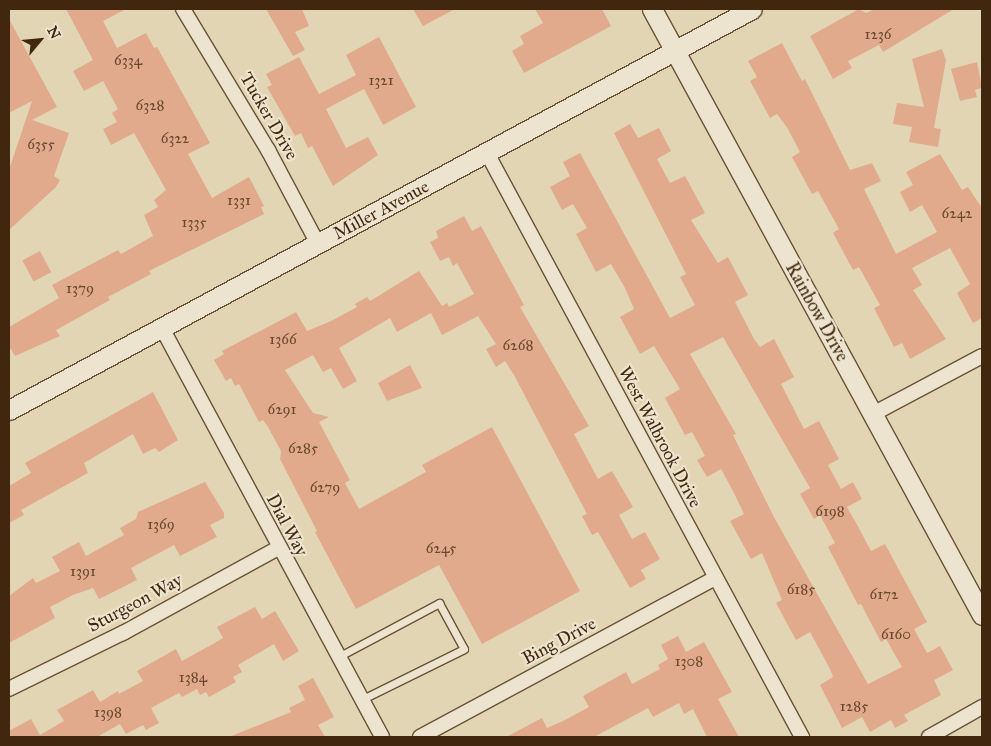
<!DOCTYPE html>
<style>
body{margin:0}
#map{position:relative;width:991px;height:746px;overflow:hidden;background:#e1d5b3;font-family:"IM FELL Great Primer",serif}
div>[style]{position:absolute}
.building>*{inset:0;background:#e2aa8d;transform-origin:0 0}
.roads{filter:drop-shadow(1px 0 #695237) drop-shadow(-1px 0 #695237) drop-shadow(0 1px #695237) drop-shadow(0 -1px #695237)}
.lane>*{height:7px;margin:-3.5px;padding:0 3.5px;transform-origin:3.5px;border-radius:3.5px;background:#ece4ce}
.street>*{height:14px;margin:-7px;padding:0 7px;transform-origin:7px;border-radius:7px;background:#ece4ce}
.secondary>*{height:19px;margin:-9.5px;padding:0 9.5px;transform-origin:9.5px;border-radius:9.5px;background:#ece4ce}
span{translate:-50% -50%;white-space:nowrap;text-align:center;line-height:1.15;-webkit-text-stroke:4.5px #ece4ce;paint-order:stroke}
.number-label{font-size:15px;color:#69482e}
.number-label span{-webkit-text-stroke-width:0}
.street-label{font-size:18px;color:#41270e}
.frame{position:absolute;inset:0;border:10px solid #41270e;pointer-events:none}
.north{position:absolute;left:15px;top:15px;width:50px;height:50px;-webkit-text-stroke:4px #ece4ce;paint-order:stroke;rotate:62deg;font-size:14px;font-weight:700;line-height:20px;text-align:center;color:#41270e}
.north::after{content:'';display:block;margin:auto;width:18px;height:22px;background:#41270e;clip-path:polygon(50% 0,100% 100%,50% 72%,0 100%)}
</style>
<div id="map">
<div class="building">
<div style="clip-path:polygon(66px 9px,126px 9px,103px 21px,117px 48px,146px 33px,154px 48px,157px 47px,210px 143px,188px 154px,212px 198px,249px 177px,264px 206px,261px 207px,264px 214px,149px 271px,151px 274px,108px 297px,110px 300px,56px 330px,60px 336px,15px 356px,9px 346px,9px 327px,59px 298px,52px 285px,118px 250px,121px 254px,153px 236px,144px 215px,158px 207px,154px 200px,166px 190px,134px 133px,111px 145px,103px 129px,117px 122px,112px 113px,118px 109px,103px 81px,84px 91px,73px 71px,93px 60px)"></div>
<div style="clip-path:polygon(266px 9px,302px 9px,309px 26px,295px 32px,305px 50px,293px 56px)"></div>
<div style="clip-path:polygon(413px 9px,455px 9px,423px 26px)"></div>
<div style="clip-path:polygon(535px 9px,602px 9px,611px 26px,524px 73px,512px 51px,524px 44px,520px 36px,543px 23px)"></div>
<div style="clip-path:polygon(859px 9px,866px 13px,875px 9px,954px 9px,883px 52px,879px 45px,848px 61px,852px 68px,833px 79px,810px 36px)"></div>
<div style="clip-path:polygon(9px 19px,57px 107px,32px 120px,69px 133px,54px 176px,60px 180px,56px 187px,9px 230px,9px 170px,32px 101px,9px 113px)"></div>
<div style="clip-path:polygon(379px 37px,416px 107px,383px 125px,364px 89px,326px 109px,346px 148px,368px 137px,378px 155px,333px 186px,312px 146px,308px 148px,301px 133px,295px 136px,267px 87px,272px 85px,266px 74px,299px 57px,319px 94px,356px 75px,346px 55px)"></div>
<div style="clip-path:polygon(782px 43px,802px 81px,805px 79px,850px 170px,872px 163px,881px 181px,864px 189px,896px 254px,937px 232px,922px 205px,910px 212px,900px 192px,913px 185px,906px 172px,940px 154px,962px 190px,968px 187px,982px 208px,982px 318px,973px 323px,957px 293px,970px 284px,950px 248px,912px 268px,922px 285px,913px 290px,946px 339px,910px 359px,902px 343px,894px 347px,874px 308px,880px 305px,859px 267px,853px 270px,833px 233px,839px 229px,818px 191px,812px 194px,792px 157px,800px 152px,788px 129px,777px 114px,770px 118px,750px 81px,757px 77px,748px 61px)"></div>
<div style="clip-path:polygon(942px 49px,946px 60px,934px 128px,941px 129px,938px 147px,909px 142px,912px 127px,893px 124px,897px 103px,924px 107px,912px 59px)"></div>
<div style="clip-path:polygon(977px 62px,982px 88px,975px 90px,977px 97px,960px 101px,951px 69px)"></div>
<div style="clip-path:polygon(evenodd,630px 124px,638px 138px,659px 128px,671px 151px,657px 159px,670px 183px,685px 176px,705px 213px,691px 220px,718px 263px,728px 257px,748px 295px,735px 302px,754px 339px,760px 347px,774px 339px,794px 377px,781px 384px,804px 429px,819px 421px,839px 459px,828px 465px,841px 489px,853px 482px,862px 499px,847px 507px,861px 532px,871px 551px,885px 544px,927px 622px,914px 629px,927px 653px,940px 646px,953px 670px,934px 680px,941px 695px,904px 715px,908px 721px,895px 728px,891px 720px,870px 732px,862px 717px,842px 728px,820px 685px,833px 677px,830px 669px,810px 632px,796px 640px,776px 603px,782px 600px,762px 553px,751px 559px,730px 521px,744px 514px,734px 493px,721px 469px,707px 477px,697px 460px,705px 456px,692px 432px,685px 435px,665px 398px,680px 389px,654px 346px,640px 354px,620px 317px,634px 309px,625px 288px,611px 264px,596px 272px,576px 234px,587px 228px,573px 204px,562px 210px,550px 187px,570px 176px,563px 162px,580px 153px,670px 318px,695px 305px,680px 277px,686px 274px,614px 133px,630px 124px,723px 337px,810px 488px,800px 494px,814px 519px,820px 515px,835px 543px,828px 547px,858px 605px,861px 604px,881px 642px,886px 639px,902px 667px,868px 684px,775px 519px,733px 435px,736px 434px,690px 354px,723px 337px)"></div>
<div style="clip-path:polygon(464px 216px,472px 231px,481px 226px,524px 305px,520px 307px,589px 426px,574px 434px,598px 479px,612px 471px,633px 507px,619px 515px,632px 539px,645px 532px,660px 559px,641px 570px,646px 579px,630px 588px,598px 532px,592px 535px,582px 516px,587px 514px,514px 375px,505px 361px,496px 367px,486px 349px,496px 344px,478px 316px,442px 335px,431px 313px,397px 332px,390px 318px,339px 348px,357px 381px,343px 389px,331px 368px,323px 372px,313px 355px,285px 370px,313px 413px,329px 417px,319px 422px,350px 480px,345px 483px,359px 509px,426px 472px,422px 465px,492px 427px,580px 591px,482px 644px,439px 565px,356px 609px,315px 532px,317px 531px,280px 459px,281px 451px,268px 427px,263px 420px,259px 422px,239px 384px,235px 386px,231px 378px,226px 381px,214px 360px,224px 354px,222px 351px,296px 312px,307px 331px,331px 321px,357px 307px,355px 304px,367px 297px,370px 301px,419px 271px,442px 306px,447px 303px,449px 307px,474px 294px,457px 263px,453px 266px,449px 257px,440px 261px,430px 242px,438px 238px,436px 231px)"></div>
<div style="left:40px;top:251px;width:24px;height:20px;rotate:62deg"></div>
<div style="clip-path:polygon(410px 365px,422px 388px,387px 401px,378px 383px)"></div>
<div style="clip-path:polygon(153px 392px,178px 440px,159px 452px,155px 448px,143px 454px,133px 434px,84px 463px,88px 473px,21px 510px,24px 515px,9px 523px,9px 486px,31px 473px,25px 463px)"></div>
<div style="clip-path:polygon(205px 482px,224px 513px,224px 518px,210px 525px,217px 537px,180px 556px,174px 545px,131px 568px,137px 580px,99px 599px,93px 588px,73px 595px,50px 607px,55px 618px,9px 643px,9px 596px,33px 578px,36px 583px,60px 571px,52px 557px,79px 542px,86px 556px,124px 535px,120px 528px,136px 519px,138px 512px)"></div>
<div style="clip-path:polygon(255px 607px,262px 619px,275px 611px,299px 651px,283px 661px,274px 644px,238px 665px,242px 672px,233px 677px,236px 682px,209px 697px,206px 692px,200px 695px,197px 689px,182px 697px,179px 693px,151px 708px,159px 723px,146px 730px,143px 725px,126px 734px,120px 724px,97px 737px,9px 737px,9px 731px,31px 719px,40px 735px,64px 721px,57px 710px,93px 690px,100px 702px,118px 691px,119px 694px,143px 681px,137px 671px,176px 649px,182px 661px,211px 645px,223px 638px,217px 627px)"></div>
<div style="clip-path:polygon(678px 636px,686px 652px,704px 642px,732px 692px,718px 699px,739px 737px,707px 737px,693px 709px,684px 714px,679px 703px,653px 717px,648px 708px,594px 737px,506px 737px,542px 718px,547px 728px,563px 721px,589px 707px,583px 696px,626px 672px,632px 684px,660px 669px,658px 665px,668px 659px,661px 645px)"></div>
<div style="clip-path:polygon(313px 678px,334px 717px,318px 725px,325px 737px,229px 737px,291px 712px,289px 708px,305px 700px,298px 686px)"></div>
</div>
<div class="roads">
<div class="lane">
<div style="left:338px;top:657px;width:115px;rotate:-28.1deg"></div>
<div style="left:439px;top:603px;width:52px;rotate:61.5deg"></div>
<div style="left:464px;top:649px;width:115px;rotate:153.7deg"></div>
</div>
<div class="street">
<div style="left:183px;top:9px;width:165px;rotate:58.9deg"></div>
<div style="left:268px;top:150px;width:106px;rotate:62deg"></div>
<div style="left:487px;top:153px;width:664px;rotate:61.66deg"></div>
<div style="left:162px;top:328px;width:464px;rotate:61.7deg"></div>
<div style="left:873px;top:414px;width:123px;rotate:-28deg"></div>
<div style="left:9px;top:689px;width:127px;rotate:-26.2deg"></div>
<div style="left:123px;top:633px;width:177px;rotate:-28.7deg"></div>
<div style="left:420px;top:737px;width:335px;rotate:-28.3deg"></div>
<div style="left:929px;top:737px;width:61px;rotate:-29.5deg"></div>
</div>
<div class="secondary">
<div style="left:652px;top:9px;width:690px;rotate:61.43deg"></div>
<div style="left:9px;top:410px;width:844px;rotate:-28.36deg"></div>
</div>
</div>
<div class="number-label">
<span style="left:878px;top:35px">1236</span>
<span style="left:128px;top:61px">6334</span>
<span style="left:381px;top:81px">1321</span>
<span style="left:150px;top:106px">6328</span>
<span style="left:175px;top:139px">6322</span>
<span style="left:41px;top:145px">6355</span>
<span style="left:239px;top:201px">1331</span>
<span style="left:957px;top:214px">6242</span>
<span style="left:194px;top:223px">1335</span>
<span style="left:80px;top:289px">1379</span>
<span style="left:283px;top:340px">1366</span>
<span style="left:518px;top:346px">6268</span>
<span style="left:282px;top:410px">6291</span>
<span style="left:303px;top:449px">6285</span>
<span style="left:325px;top:488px">6279</span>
<span style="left:830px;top:512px">6198</span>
<span style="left:161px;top:525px">1369</span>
<span style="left:441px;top:549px">6245</span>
<span style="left:83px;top:572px">1391</span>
<span style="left:801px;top:590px">6185</span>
<span style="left:884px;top:595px">6172</span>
<span style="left:896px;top:635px">6160</span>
<span style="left:689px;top:662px">1308</span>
<span style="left:193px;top:678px">1384</span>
<span style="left:854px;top:707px">1285</span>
<span style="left:108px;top:713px">1398</span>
</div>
<div class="street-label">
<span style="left:269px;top:116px;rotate:60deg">Tucker Drive</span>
<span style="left:381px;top:210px;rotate:-28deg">Miller Avenue</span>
<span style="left:817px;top:312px;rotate:61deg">Rainbow Drive</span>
<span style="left:660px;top:437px;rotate:62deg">West Walbrook Drive</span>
<span style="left:287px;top:525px;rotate:62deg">Dial Way</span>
<span style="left:135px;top:603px;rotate:-28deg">Sturgeon Way</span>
<span style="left:559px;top:641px;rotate:-28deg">Bing Drive</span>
</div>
<div class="frame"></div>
<div class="north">N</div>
</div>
